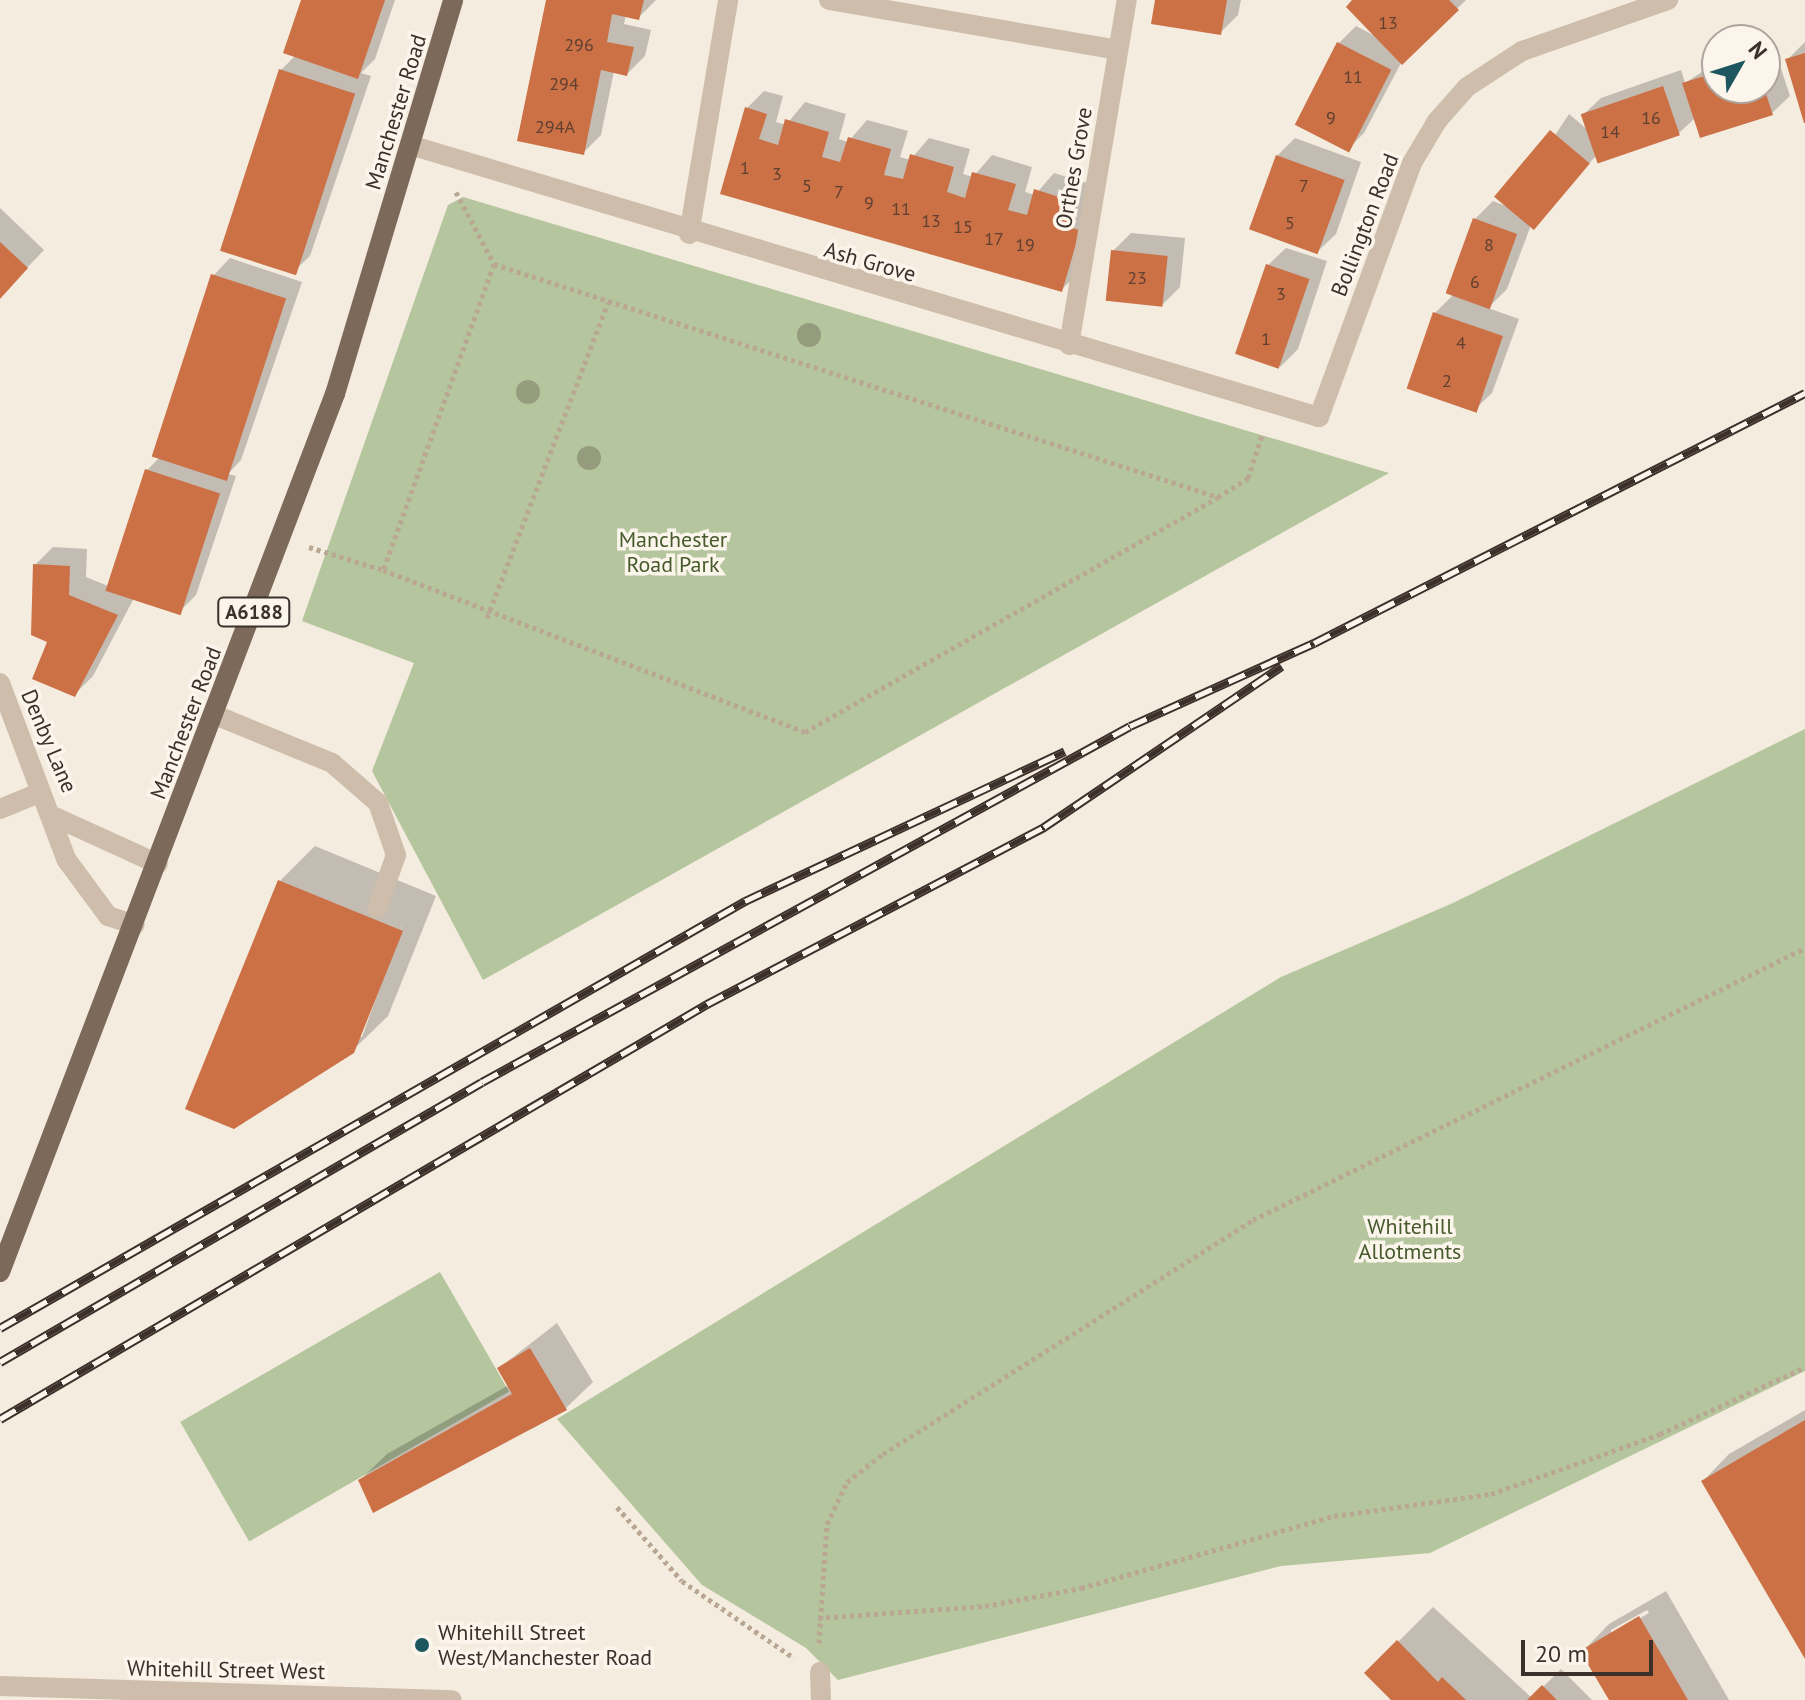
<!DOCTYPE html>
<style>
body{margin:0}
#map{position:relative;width:1805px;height:1700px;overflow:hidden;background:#f4ecdf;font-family:"PT Sans",sans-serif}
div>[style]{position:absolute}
.green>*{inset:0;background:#b5c59e;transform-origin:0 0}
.shadow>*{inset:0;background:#0003}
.building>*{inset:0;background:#cc7046;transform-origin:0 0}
.path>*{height:5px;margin-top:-2.5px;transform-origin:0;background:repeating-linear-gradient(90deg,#b9a794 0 4px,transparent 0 8px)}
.lane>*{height:20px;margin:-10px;padding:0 10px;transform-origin:10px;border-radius:10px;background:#cdbdaa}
.street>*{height:20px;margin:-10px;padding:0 10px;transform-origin:10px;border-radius:10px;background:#cdbdaa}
.primary>*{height:20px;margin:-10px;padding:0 10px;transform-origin:10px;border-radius:10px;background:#7d695a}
.rail>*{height:9px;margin-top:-4.5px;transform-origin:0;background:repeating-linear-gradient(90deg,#fbf5ec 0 18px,#3b302a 0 36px);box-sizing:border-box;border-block:2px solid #3b302a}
.trees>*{width:24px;height:24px;margin:-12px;border-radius:50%;background:#949c7d}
.dots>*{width:22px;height:22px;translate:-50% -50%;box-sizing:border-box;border:4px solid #fbf5ec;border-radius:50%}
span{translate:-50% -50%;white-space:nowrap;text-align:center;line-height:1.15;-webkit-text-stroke:7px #fbf5ec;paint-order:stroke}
.number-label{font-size:18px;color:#5f4031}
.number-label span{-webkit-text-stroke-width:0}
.shield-label span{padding:2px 6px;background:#fbf5ec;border:2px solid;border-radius:6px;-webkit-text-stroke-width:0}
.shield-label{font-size:20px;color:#3b302a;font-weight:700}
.street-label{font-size:22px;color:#3b302a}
.park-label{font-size:22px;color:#465a2c}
.poi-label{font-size:22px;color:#3b302a}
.left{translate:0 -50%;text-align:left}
.north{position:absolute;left:1701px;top:24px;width:80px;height:80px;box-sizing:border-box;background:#fbf5ec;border:2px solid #aea69e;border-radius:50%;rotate:51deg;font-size:22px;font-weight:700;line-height:32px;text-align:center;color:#3b302a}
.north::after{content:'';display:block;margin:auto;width:28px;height:36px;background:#1d565f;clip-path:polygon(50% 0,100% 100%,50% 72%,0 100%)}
.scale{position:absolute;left:1521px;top:1640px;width:132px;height:36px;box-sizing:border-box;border:4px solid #3b302a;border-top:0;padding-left:10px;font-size:24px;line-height:28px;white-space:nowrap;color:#3b302a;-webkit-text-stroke:6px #fbf5ec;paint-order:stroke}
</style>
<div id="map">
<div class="green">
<div style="clip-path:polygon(463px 197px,1389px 473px,483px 980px,372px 771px,414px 663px,302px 621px,448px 205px)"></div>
<div style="clip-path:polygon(1805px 729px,1805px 1371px,1430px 1553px,1281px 1566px,838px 1680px,806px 1648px,702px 1585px,557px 1419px,1281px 977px,1453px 903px)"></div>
<div style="left:440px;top:1272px;width:138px;height:300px;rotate:60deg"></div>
</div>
<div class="shadow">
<div style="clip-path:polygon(303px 0,395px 0,375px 59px,361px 73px,371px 76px,310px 256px,292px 273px,281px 70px,296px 55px)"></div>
<div style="clip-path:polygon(549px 0,656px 0,638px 18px,626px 15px,624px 24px,651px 30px,645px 56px,627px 74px,614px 71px,601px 135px,583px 153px)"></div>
<div style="clip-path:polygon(1157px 0,1241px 0,1238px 15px,1221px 32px)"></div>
<div style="clip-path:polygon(1355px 0,1466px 0,1401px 63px,1364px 133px,1346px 151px,1338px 44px,1356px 26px,1375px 36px)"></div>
<div style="clip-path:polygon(1805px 42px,1805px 119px,1787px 60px)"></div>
<div style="clip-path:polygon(1773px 44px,1790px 96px,1772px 113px,1695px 118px,1679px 133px,1597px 155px,1531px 225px,1507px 289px,1488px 308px,1519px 319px,1492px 393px,1474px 410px,1408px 387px,1435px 313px,1454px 294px,1475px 219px,1493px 201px,1508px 207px,1569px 114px,1589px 131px,1583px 115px,1601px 98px,1681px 70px,1685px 83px,1717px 62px,1717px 88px,1765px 88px,1765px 46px)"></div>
<div style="clip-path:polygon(764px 91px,783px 96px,776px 122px,786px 125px,805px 102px,846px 114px,839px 139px,848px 142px,867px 120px,908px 131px,900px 157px,910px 160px,929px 138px,970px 149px,963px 174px,973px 177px,992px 155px,1032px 167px,1025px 192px,1035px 195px,1054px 173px,1094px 185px,1080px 272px,1062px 289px,723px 193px,747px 108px)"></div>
<div style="clip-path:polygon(1295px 138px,1361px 162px,1336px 234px,1318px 251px,1277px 156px)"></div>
<div style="clip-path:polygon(0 208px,44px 250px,0 296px)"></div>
<div style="clip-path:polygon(1131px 233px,1185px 238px,1180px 287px,1162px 305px,1113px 251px)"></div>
<div style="clip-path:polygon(1286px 248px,1327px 261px,1298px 349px,1280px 367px,1268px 265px)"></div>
<div style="clip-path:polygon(230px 258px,302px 282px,241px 460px,228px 474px,236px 476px,196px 595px,178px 613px,134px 598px,93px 676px,75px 694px,49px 640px,35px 565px,53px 547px,87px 549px,86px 577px,108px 586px,147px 470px,160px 457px,213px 276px)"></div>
<div style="clip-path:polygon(evenodd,315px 846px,436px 896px,388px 1016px,352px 1051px,280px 881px,315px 846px,404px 921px,362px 1037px,358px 1037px,404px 921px)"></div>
<div style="clip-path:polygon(557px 1323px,593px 1382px,566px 1408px,532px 1429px,528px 1423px,360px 1480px,387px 1454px,509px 1385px,499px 1368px)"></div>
<div style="clip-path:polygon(1805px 1410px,1805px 1655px,1703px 1481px,1729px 1454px)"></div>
<div style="clip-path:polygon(evenodd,1666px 1591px,1729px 1700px,1611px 1700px,1583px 1651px,1609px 1624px,1666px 1591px,1647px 1610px,1649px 1613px,1611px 1635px,1611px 1630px,1647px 1610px)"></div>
<div style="clip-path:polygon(1433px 1607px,1532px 1698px,1561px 1669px,1592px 1700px,1391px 1700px,1367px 1673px)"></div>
</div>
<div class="building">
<div style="clip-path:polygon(301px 0,385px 0,358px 79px,283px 53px)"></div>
<div style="clip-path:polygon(546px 0,644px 0,639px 20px,612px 14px,607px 42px,634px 47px,627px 76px,601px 70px,584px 155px,517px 141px)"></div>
<div style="clip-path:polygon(1155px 0,1227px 0,1221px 35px,1151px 24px)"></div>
<div style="clip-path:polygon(1352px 0,1449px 0,1459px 10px,1402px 65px,1346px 7px)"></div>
<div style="left:1337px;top:42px;width:61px;height:93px;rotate:27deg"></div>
<div style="clip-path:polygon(1805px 53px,1805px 123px,1804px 123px,1785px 59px)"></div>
<div style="left:279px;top:69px;width:80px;height:191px;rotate:18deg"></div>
<div style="clip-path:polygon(1717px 72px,1717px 88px,1764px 88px,1773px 115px,1700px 138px,1682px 83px)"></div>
<div style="left:1663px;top:86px;width:52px;height:87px;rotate:71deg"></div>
<div style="clip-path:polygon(745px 107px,767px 114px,759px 139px,778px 145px,785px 119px,829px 132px,822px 157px,840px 162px,848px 137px,891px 149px,884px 175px,903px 179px,910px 154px,954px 167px,947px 192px,965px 198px,972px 172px,1016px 184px,1008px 210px,1027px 215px,1034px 189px,1078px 203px,1071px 228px,1080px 230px,1062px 292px,720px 194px)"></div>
<div style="left:1550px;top:130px;width:52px;height:87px;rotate:40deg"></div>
<div style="left:1276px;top:155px;width:73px;height:79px;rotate:20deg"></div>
<div style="left:1473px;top:218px;width:47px;height:80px;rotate:20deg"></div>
<div style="clip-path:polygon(0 242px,28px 268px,0 299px)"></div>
<div style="left:1111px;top:250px;width:57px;height:51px;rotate:6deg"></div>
<div style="left:1266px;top:264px;width:46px;height:95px;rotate:19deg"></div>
<div style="left:211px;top:274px;width:79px;height:192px;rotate:18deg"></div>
<div style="left:1433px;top:312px;width:74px;height:81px;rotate:19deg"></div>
<div style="left:145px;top:469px;width:79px;height:128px;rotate:18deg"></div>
<div style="clip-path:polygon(33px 564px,70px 566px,69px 595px,118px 615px,75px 697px,32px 679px,47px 642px,31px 635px)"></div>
<div style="clip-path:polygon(278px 880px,403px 931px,354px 1053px,234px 1129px,185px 1109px)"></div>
<div style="clip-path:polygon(530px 1348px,567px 1410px,373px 1513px,358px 1480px,512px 1394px,497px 1368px)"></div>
<div style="clip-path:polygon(1805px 1420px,1805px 1659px,1701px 1481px)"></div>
<div style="clip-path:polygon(1639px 1616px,1688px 1700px,1609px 1700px,1580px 1651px)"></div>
<div style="clip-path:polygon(1397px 1640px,1438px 1682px,1442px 1677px,1466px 1700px,1391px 1700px,1364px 1673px)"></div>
<div style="clip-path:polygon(1542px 1685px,1557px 1700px,1527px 1700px)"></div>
</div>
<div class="path">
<div style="left:456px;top:192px;width:81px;rotate:62.2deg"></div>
<div style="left:494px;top:264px;width:761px;rotate:17.84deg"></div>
<div style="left:1218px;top:497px;width:36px;rotate:-32deg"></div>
<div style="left:1248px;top:478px;width:48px;rotate:-71.9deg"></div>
<div style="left:494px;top:264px;width:326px;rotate:109.9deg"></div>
<div style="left:383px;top:570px;width:452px;rotate:21deg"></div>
<div style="left:805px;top:732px;width:475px;rotate:-29.6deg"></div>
<div style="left:309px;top:547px;width:77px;rotate:17.3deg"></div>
<div style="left:487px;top:618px;width:338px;rotate:-69deg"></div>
<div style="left:617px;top:1507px;width:98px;rotate:48.7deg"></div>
<div style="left:682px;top:1581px;width:136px;rotate:34.5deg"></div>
<div style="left:818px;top:1618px;width:167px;rotate:-4.1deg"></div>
<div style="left:985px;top:1606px;width:98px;rotate:-10.6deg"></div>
<div style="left:1081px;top:1588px;width:263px;rotate:-15.9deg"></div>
<div style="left:1334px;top:1516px;width:159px;rotate:-8deg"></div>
<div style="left:1491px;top:1494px;width:179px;rotate:-19.5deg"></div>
<div style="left:1660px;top:1434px;width:160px;rotate:-24.8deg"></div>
<div style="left:819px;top:1643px;width:119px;rotate:-86.2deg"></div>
<div style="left:827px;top:1524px;width:47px;rotate:-64.5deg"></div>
<div style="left:847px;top:1482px;width:46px;rotate:-37.9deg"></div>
<div style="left:883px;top:1454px;width:438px;rotate:-32.3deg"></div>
<div style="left:1253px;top:1220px;width:615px;rotate:-26.23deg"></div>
</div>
<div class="lane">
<div style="left:829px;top:0;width:293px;rotate:9.8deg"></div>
<div style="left:689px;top:234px;width:237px;rotate:-80.5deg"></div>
<div style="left:215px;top:715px;width:126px;rotate:22.3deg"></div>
<div style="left:332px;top:763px;width:61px;rotate:41deg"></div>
<div style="left:378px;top:803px;width:55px;rotate:70.9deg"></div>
<div style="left:396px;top:855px;width:57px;rotate:109.4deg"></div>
<div style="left:820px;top:1672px;width:28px;rotate:88deg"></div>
</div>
<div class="street">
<div style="left:410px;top:145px;width:949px;rotate:16.66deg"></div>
<div style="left:1319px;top:417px;width:270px;rotate:-69.9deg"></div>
<div style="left:1412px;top:163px;width:49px;rotate:-59.2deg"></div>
<div style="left:1437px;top:121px;width:45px;rotate:-48.6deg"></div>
<div style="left:1467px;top:87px;width:66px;rotate:-33.2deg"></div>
<div style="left:1522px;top:51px;width:155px;rotate:-19.3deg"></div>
<div style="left:1069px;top:345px;width:350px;rotate:-80.5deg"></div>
<div style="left:0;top:683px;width:188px;rotate:69.4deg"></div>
<div style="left:66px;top:859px;width:71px;rotate:53.6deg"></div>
<div style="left:108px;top:916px;width:28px;rotate:18deg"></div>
<div style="left:0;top:809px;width:44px;rotate:-22.5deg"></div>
<div style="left:55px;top:817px;width:113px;rotate:24.5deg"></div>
<div style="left:0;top:1686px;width:452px;rotate:1.8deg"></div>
</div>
<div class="primary">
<div style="left:0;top:1272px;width:940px;rotate:-69.12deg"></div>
<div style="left:335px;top:394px;width:411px;rotate:-73.3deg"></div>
</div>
<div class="rail">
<div style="left:0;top:1328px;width:859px;rotate:-29.82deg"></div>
<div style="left:745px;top:901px;width:353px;rotate:-25.1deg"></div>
<div style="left:0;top:1362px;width:557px;rotate:-30.15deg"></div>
<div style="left:482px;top:1082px;width:739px;rotate:-28.78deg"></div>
<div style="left:1130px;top:726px;width:202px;rotate:-24.3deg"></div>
<div style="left:1314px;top:643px;width:551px;rotate:-26.98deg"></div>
<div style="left:0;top:1419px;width:820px;rotate:-30.41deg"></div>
<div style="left:707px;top:1004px;width:381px;rotate:-27.7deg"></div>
<div style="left:1044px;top:827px;width:287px;rotate:-34.1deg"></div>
</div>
<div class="trees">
<div style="left:809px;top:335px"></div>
<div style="left:528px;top:392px"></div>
<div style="left:589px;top:458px"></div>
</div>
<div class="dots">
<div style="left:422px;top:1645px;background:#1d565f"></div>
</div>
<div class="number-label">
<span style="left:1388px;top:23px">13</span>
<span style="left:579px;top:45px">296</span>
<span style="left:1353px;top:77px">11</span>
<span style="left:564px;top:84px">294</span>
<span style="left:1331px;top:118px">9</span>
<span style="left:1651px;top:118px">16</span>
<span style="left:555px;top:127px">294A</span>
<span style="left:1610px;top:132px">14</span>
<span style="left:745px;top:168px">1</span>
<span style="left:777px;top:174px">3</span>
<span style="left:807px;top:186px">5</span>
<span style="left:1304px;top:186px">7</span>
<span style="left:839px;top:192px">7</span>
<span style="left:869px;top:203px">9</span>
<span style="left:901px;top:209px">11</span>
<span style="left:931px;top:221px">13</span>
<span style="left:1290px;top:223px">5</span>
<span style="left:963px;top:227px">15</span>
<span style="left:994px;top:239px">17</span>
<span style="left:1025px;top:245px">19</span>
<span style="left:1489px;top:245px">8</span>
<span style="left:1137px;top:278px">23</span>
<span style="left:1475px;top:282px">6</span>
<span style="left:1281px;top:294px">3</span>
<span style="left:1266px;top:339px">1</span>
<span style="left:1461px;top:343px">4</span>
<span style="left:1447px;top:381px">2</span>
</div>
<div class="shield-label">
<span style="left:254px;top:612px">A6188</span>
</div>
<div class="street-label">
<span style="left:396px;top:112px;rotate:-73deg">Manchester Road</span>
<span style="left:1074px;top:168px;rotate:-80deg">Orthes Grove</span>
<span style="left:1365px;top:225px;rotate:-69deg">Bollington Road</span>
<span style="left:870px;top:262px;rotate:16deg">Ash Grove</span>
<span style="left:186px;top:723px;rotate:-69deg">Manchester Road</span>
<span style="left:49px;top:741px;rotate:67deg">Denby Lane</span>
<span style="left:226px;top:1670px;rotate:1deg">Whitehill Street West</span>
</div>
<div class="park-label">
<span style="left:673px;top:552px">Manchester<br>Road Park</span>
<span style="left:1410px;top:1239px">Whitehill<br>Allotments</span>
</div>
<div class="poi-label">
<span class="left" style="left:438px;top:1645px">Whitehill Street<br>West/Manchester Road</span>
</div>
<div class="north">N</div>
<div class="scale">20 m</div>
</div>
